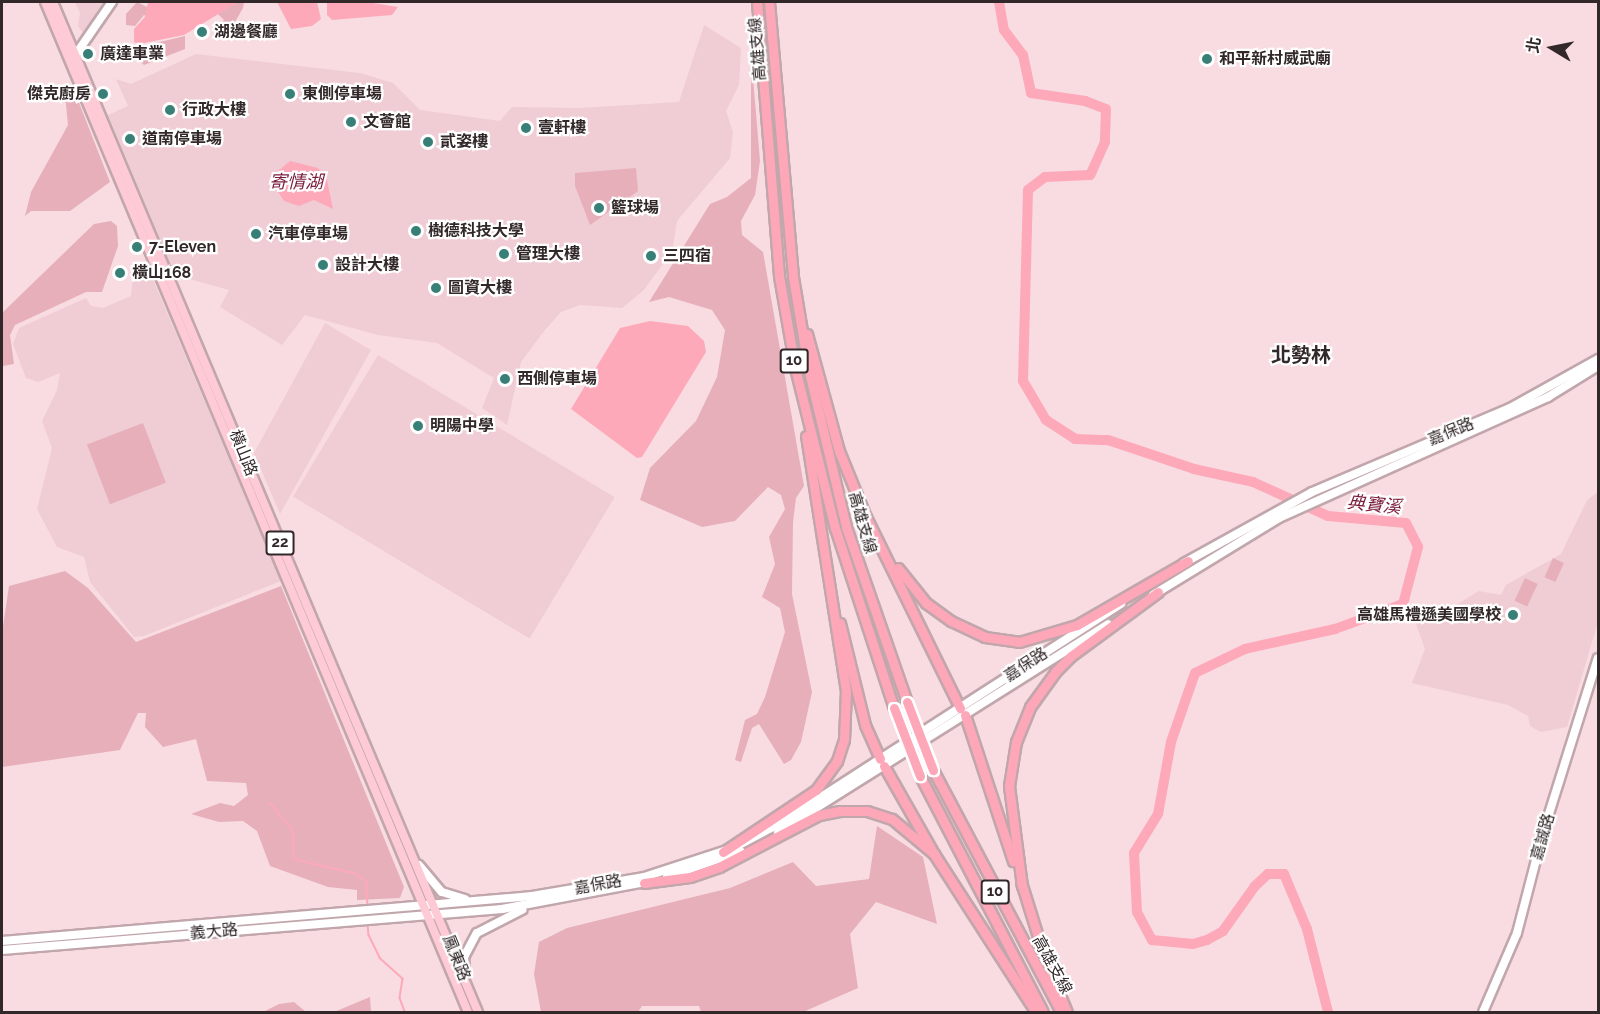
<!DOCTYPE html>
<meta charset="utf-8">
<style>
body{margin:0}
#map{position:relative;width:1600px;height:1014px;overflow:hidden;background:#f8dce1;font-family:Raleway,"Noto Sans TC",sans-serif}
div>[style]{position:absolute}
.built>*{inset:0;background:#f0cdd4;transform-origin:0 0}
.green>*{inset:0;background:#e6afba;transform-origin:0 0}
.water>*{inset:0;background:#fda9ba}
.stream>*{height:1.5px;margin:-0.75px;padding:0 0.75px;transform-origin:0.75px;border-radius:0.75px;background:#fda9ba}
.river>*{height:10px;margin:-5px;padding:0 5px;transform-origin:5px;border-radius:5px;background:#fda9ba}
.roads{filter:drop-shadow(2px 0 #c1a7ac) drop-shadow(-2px 0 #c1a7ac) drop-shadow(0 2px #c1a7ac) drop-shadow(0 -2px #c1a7ac)}
.secondary>*{height:8px;margin:-4px;padding:0 4px;transform-origin:4px;border-radius:4px;background:#fff}
.primary>*{height:8px;margin:-4px;padding:0 4px;transform-origin:4px;border-radius:4px;background:#fecad5}
.highway>*{height:9px;margin:-4.5px;padding:0 4.5px;transform-origin:4.5px;border-radius:4.5px;background:#fda7b9}
.bridges{filter:drop-shadow(2px 0 #fff) drop-shadow(-2px 0 #fff) drop-shadow(0 2px #fff) drop-shadow(0 -2px #fff)}
.highway-bridge>*{height:9px;margin:-4.5px;padding:0 4.5px;transform-origin:4.5px;border-radius:4.5px;background:#fda7b9}
.dots>*{width:16px;height:16px;translate:-50% -50%;box-sizing:border-box;border:3px solid #fff;border-radius:50%}
span{translate:-50% -50%;white-space:nowrap;text-align:center;line-height:1.15;-webkit-text-stroke:4.5px #fff;paint-order:stroke}
.shield-label span{padding:2px 4px;background:#fff;border:2px solid;border-radius:4px;-webkit-text-stroke-width:0}
.shield-label{font-size:15px;color:#32282a;font-weight:700}
.poi-label{font-size:16px;color:#32282a;font-weight:700}
.left{translate:0 -50%;text-align:left}
.right{translate:-100% -50%;text-align:right}
.street-label{font-size:16px;color:#32282a}
.water-label{font-size:18px;color:#7a1b3a;font-style:italic}
.quarter-label{font-size:20px;color:#32282a;font-weight:700}
.frame{position:absolute;inset:0;border:3px solid #32282a;pointer-events:none}
.north{position:absolute;left:1522px;top:18px;width:60px;height:60px;-webkit-text-stroke:4px #fff;paint-order:stroke;rotate:280deg;font-size:16px;font-weight:700;line-height:24px;text-align:center;color:#32282a}
.north::after{content:'';display:block;margin:auto;width:21px;height:27px;background:#32282a;clip-path:polygon(50% 0,100% 100%,50% 72%,0 100%)}
</style>
<div id="map">
<div class="built">
<div style="clip-path:polygon(75px 2px,106px 2px,84px 34px,78px 26px,80px 13px)"></div>
<div style="clip-path:polygon(704px 25px,741px 48px,739px 85px,726px 111px,733px 132px,730px 158px,677px 221px,672px 252px,643px 291px,622px 308px,580px 305px,561px 312px,544px 331px,521px 362px,507px 425px,482px 408px,494px 378px,437px 343px,378px 335px,305px 315px,282px 345px,220px 307px,229px 290px,175px 275px,108px 115px,128px 106px,116px 79px,131px 84px,196px 54px,360px 73px,393px 83px,420px 110px,500px 121px,512px 107px,579px 108px,679px 102px)"></div>
<div style="clip-path:polygon(146px 263px,281px 581px,144px 636px,134px 637px,90px 582px,84px 557px,57px 547px,37px 509px,52px 448px,42px 421px,57px 390px,60px 373px,38px 382px,26px 378px,13px 344px,19px 328px,86px 298px,91px 306px,103px 308px,131px 296px,133px 273px)"></div>
<div style="clip-path:polygon(325px 323px,371px 350px,280px 514px,254px 453px)"></div>
<div style="left:378px;top:355px;width:276px;height:165px;rotate:31deg"></div>
<div style="clip-path:polygon(1598px 492px,1598px 622px,1567px 727px,1541px 732px,1530px 726px,1528px 716px,1508px 705px,1412px 683px,1425px 649px,1415px 621px,1440px 608px,1451px 608px,1479px 591px,1501px 595px,1506px 585px,1561px 554px,1587px 500px)"></div>
</div>
<div class="green">
<div style="clip-path:polygon(137px 2px,149px 8px,148px 17px,144px 15px,135px 26px,126px 25px,126px 14px)"></div>
<div style="clip-path:polygon(229px 2px,244px 2px,243px 8px,231px 29px,224px 29px,218px 37px,214px 30px,224px 20px,217px 13px)"></div>
<div style="clip-path:polygon(185px 36px,185px 49px,144px 65px,140px 61px,143px 46px)"></div>
<div style="clip-path:polygon(751px 54px,760px 161px,755px 195px,741px 221px,742px 235px,763px 252px,804px 486px,796px 498px,793px 522px,792px 594px,812px 692px,801px 742px,791px 760px,784px 764px,759px 724px,752px 728px,741px 762px,735px 760px,745px 720px,757px 714px,765px 697px,785px 632px,780px 608px,762px 597px,775px 564px,769px 537px,785px 509px,781px 495px,768px 487px,735px 521px,702px 527px,640px 500px,650px 468px,696px 421px,717px 377px,725px 330px,712px 310px,669px 297px,649px 302px,710px 204px,727px 197px,751px 178px)"></div>
<div style="clip-path:polygon(74px 90px,110px 182px,70px 211px,31px 211px,25px 216px,31px 192px,68px 125px,65px 94px)"></div>
<div style="clip-path:polygon(636px 168px,638px 191px,590px 225px,575px 186px,575px 173px)"></div>
<div style="clip-path:polygon(111px 221px,117px 226px,118px 246px,102px 292px,86px 292px,15px 325px,10px 335px,14px 364px,3px 366px,2px 313px,94px 224px)"></div>
<div style="left:143px;top:423px;width:64px;height:60px;rotate:69deg"></div>
<div style="left:1553px;top:558px;width:12px;height:21px;rotate:24deg"></div>
<div style="clip-path:polygon(65px 571px,88px 588px,136px 642px,281px 586px,404px 887px,400px 898px,357px 900px,357px 890px,328px 887px,270px 866px,257px 831px,243px 821px,219px 822px,191px 814px,220px 803px,234px 806px,248px 795px,246px 783px,207px 781px,196px 739px,163px 747px,145px 727px,146px 713px,138px 713px,120px 750px,2px 767px,2px 633px,9px 586px)"></div>
<div style="left:1525px;top:578px;width:14px;height:25px;rotate:25deg"></div>
<div style="clip-path:polygon(877px 826px,923px 857px,937px 924px,876px 902px,850px 934px,858px 988px,803px 1012px,701px 1012px,699px 1006px,642px 1006px,638px 1012px,541px 1012px,534px 974px,539px 942px,567px 928px,730px 888px,793px 862px,816px 886px,869px 879px)"></div>
<div style="clip-path:polygon(370px 997px,371px 1012px,334px 1012px)"></div>
<div style="clip-path:polygon(294px 1002px,306px 1012px,265px 1011px,279px 1004px)"></div>
</div>
<div class="water">
<div style="clip-path:polygon(148px 2px,238px 2px,184px 35px,139px 44px,134px 42px,134px 29px,145px 17px)"></div>
<div style="clip-path:polygon(277px 2px,317px 2px,321px 19px,312px 26px,291px 29px)"></div>
<div style="clip-path:polygon(327px 2px,367px 2px,398px 7px,392px 15px,332px 20px,327px 15px)"></div>
<div style="clip-path:polygon(290px 161px,318px 168px,327px 180px,333px 209px,314px 200px,299px 206px,284px 201px,275px 187px,278px 171px)"></div>
<div style="clip-path:polygon(650px 321px,688px 326px,704px 341px,706px 352px,642px 457px,637px 458px,571px 409px,620px 328px)"></div>
</div>
<div class="stream">
<div style="left:270px;top:803px;width:35px;rotate:50deg"></div>
<div style="left:293px;top:830px;width:29px;rotate:88deg"></div>
<div style="left:294px;top:859px;width:65px;rotate:13.4deg"></div>
<div style="left:357px;top:874px;width:13px;rotate:39deg"></div>
<div style="left:367px;top:882px;width:25px;rotate:88deg"></div>
<div style="left:368px;top:924px;width:11px;rotate:85deg"></div>
<div style="left:369px;top:935px;width:25px;rotate:64deg"></div>
<div style="left:380px;top:958px;width:31px;rotate:42deg"></div>
<div style="left:403px;top:979px;width:19px;rotate:99deg"></div>
<div style="left:400px;top:998px;width:15px;rotate:70deg"></div>
</div>
<div class="river">
<div style="left:999px;top:2px;width:28px;rotate:80deg"></div>
<div style="left:1004px;top:30px;width:31px;rotate:53deg"></div>
<div style="left:1023px;top:55px;width:39px;rotate:78deg"></div>
<div style="left:1031px;top:93px;width:55px;rotate:8.4deg"></div>
<div style="left:1085px;top:101px;width:22px;rotate:21deg"></div>
<div style="left:1106px;top:109px;width:33px;rotate:92deg"></div>
<div style="left:1105px;top:142px;width:36px;rotate:114deg"></div>
<div style="left:1090px;top:175px;width:45px;rotate:177.5deg"></div>
<div style="left:1045px;top:177px;width:21px;rotate:143deg"></div>
<div style="left:1028px;top:190px;width:191px;rotate:91.5deg"></div>
<div style="left:1023px;top:381px;width:45px;rotate:59.5deg"></div>
<div style="left:1046px;top:420px;width:35px;rotate:33deg"></div>
<div style="left:1075px;top:439px;width:33px;rotate:2deg"></div>
<div style="left:1108px;top:440px;width:91px;rotate:18.6deg"></div>
<div style="left:1194px;top:469px;width:60px;rotate:12.4deg"></div>
<div style="left:1253px;top:482px;width:82px;rotate:24.4deg"></div>
<div style="left:1328px;top:516px;width:78px;rotate:5.1deg"></div>
<div style="left:1406px;top:523px;width:27px;rotate:63deg"></div>
<div style="left:1418px;top:547px;width:59px;rotate:104.7deg"></div>
<div style="left:1403px;top:604px;width:72px;rotate:159.8deg"></div>
<div style="left:1335px;top:629px;width:92px;rotate:167.5deg"></div>
<div style="left:1245px;top:649px;width:55px;rotate:154.4deg"></div>
<div style="left:1195px;top:673px;width:73px;rotate:109.2deg"></div>
<div style="left:1171px;top:742px;width:73px;rotate:100.2deg"></div>
<div style="left:1158px;top:814px;width:46px;rotate:121.6deg"></div>
<div style="left:1134px;top:853px;width:59px;rotate:87.1deg"></div>
<div style="left:1137px;top:912px;width:32px;rotate:62deg"></div>
<div style="left:1152px;top:940px;width:41px;rotate:5.6deg"></div>
<div style="left:1193px;top:944px;width:15px;rotate:-16deg"></div>
<div style="left:1207px;top:940px;width:18px;rotate:-29deg"></div>
<div style="left:1223px;top:931px;width:55px;rotate:-54.6deg"></div>
<div style="left:1255px;top:886px;width:18px;rotate:-43deg"></div>
<div style="left:1268px;top:874px;width:16px"></div>
<div style="left:1284px;top:874px;width:60px;rotate:67.3deg"></div>
<div style="left:1307px;top:929px;width:86px;rotate:75.8deg"></div>
</div>
<div class="roads">
<div class="secondary">
<div style="left:74px;top:57px;width:67px;rotate:-55.4deg"></div>
<div style="left:1184px;top:563px;width:146px;rotate:-29deg"></div>
<div style="left:1312px;top:492px;width:215px;rotate:-23deg"></div>
<div style="left:1510px;top:408px;width:101px;rotate:-29.1deg"></div>
<div style="left:1153px;top:595px;width:148px;rotate:-31.4deg"></div>
<div style="left:1279px;top:518px;width:295px;rotate:-24.2deg"></div>
<div style="left:1548px;top:397px;width:59px;rotate:-31.8deg"></div>
<div style="left:778px;top:832px;width:390px;rotate:-32.2deg"></div>
<div style="left:741px;top:844px;width:49px;rotate:-28.1deg"></div>
<div style="left:784px;top:821px;width:401px;rotate:-32.8deg"></div>
<div style="left:419px;top:865px;width:35px;rotate:50deg"></div>
<div style="left:442px;top:892px;width:24px;rotate:17deg"></div>
<div style="left:667px;top:877px;width:78px;rotate:-19.4deg"></div>
<div style="left:2px;top:941px;width:532px;rotate:-4.85deg"></div>
<div style="left:532px;top:896px;width:114px;rotate:-9.6deg"></div>
<div style="left:644px;top:877px;width:87px;rotate:-18deg"></div>
<div style="left:2px;top:950px;width:502px;rotate:-4.69deg"></div>
<div style="left:502px;top:909px;width:151px;rotate:-10.7deg"></div>
<div style="left:465px;top:974px;width:17px;rotate:-93deg"></div>
<div style="left:464px;top:957px;width:27px;rotate:-62deg"></div>
<div style="left:477px;top:933px;width:51px;rotate:-27.1deg"></div>
<div style="left:1483px;top:1012px;width:86px;rotate:-66.7deg"></div>
<div style="left:1517px;top:933px;width:103px;rotate:-75.4deg"></div>
<div style="left:1543px;top:833px;width:183px;rotate:-72.6deg"></div>
</div>
<div class="primary">
<div style="left:45px;top:2px;width:1095px;rotate:67.28deg"></div>
<div style="left:53px;top:2px;width:1096px;rotate:67.18deg"></div>
</div>
<div class="highway">
<div style="left:757px;top:2px;width:275px;rotate:85.4deg"></div>
<div style="left:779px;top:276px;width:93px;rotate:80.1deg"></div>
<div style="left:795px;top:368px;width:165px;rotate:76deg"></div>
<div style="left:835px;top:528px;width:189px;rotate:71.9deg"></div>
<div style="left:769px;top:2px;width:276px;rotate:85deg"></div>
<div style="left:793px;top:277px;width:91px;rotate:80.5deg"></div>
<div style="left:808px;top:367px;width:164px;rotate:76.6deg"></div>
<div style="left:846px;top:527px;width:185px;rotate:70.8deg"></div>
<div style="left:807px;top:334px;width:121px;rotate:74.7deg"></div>
<div style="left:839px;top:451px;width:71px;rotate:67.8deg"></div>
<div style="left:866px;top:517px;width:213px;rotate:63.8deg"></div>
<div style="left:898px;top:568px;width:45px;rotate:51.3deg"></div>
<div style="left:926px;top:603px;width:31px;rotate:36deg"></div>
<div style="left:951px;top:621px;width:38px;rotate:25deg"></div>
<div style="left:985px;top:637px;width:34px;rotate:8deg"></div>
<div style="left:1019px;top:642px;width:60px;rotate:-16.3deg"></div>
<div style="left:1077px;top:625px;width:128px;rotate:-30deg"></div>
<div style="left:840px;top:623px;width:105px;rotate:76.2deg"></div>
<div style="left:865px;top:725px;width:37px;rotate:66deg"></div>
<div style="left:965px;top:715px;width:154px;rotate:71.8deg"></div>
<div style="left:884px;top:766px;width:101px;rotate:60.4deg"></div>
<div style="left:934px;top:854px;width:188px;rotate:57.2deg"></div>
<div style="left:933px;top:770px;width:274px;rotate:62.1deg"></div>
<div style="left:920px;top:776px;width:266px;rotate:62.5deg"></div>
<div style="left:723px;top:852px;width:112px;rotate:-33.7deg"></div>
<div style="left:816px;top:790px;width:36px;rotate:-54deg"></div>
<div style="left:837px;top:761px;width:22px;rotate:-72deg"></div>
<div style="left:844px;top:740px;width:49px;rotate:-87.7deg"></div>
<div style="left:846px;top:691px;width:258px;rotate:-98.9deg"></div>
<div style="left:1021px;top:882px;width:81px;rotate:72.7deg"></div>
<div style="left:1045px;top:959px;width:57px;rotate:67.5deg"></div>
<div style="left:644px;top:883px;width:46px;rotate:-7.4deg"></div>
<div style="left:690px;top:877px;width:31px;rotate:-19deg"></div>
<div style="left:719px;top:867px;width:113px;rotate:-27.5deg"></div>
<div style="left:819px;top:815px;width:21px;rotate:-11deg"></div>
<div style="left:840px;top:811px;width:27px"></div>
<div style="left:867px;top:811px;width:26px;rotate:18deg"></div>
<div style="left:892px;top:819px;width:55px;rotate:39.8deg"></div>
<div style="left:1022px;top:886px;width:101px;rotate:-97.4deg"></div>
<div style="left:1009px;top:786px;width:45px;rotate:-81deg"></div>
<div style="left:1016px;top:742px;width:38px;rotate:-68deg"></div>
<div style="left:1030px;top:707px;width:44px;rotate:-54.2deg"></div>
<div style="left:1056px;top:671px;width:21px;rotate:-45deg"></div>
<div style="left:1071px;top:656px;width:108px;rotate:-36.3deg"></div>
</div>
</div>
<div class="bridges">
<div class="highway-bridge">
<div style="left:907px;top:702px;width:73px;rotate:69.1deg"></div>
<div style="left:894px;top:708px;width:73px;rotate:69.1deg"></div>
</div>
</div>
<div class="dots">
<div style="left:202px;top:32px;background:#387f77"></div>
<div style="left:88px;top:54px;background:#387f77"></div>
<div style="left:1207px;top:59px;background:#387f77"></div>
<div style="left:103px;top:94px;background:#387f77"></div>
<div style="left:290px;top:94px;background:#387f77"></div>
<div style="left:170px;top:110px;background:#387f77"></div>
<div style="left:351px;top:122px;background:#387f77"></div>
<div style="left:526px;top:128px;background:#387f77"></div>
<div style="left:130px;top:139px;background:#387f77"></div>
<div style="left:428px;top:142px;background:#387f77"></div>
<div style="left:599px;top:208px;background:#387f77"></div>
<div style="left:416px;top:231px;background:#387f77"></div>
<div style="left:256px;top:234px;background:#387f77"></div>
<div style="left:137px;top:247px;background:#387f77"></div>
<div style="left:504px;top:254px;background:#387f77"></div>
<div style="left:651px;top:256px;background:#387f77"></div>
<div style="left:323px;top:265px;background:#387f77"></div>
<div style="left:120px;top:273px;background:#387f77"></div>
<div style="left:436px;top:288px;background:#387f77"></div>
<div style="left:505px;top:379px;background:#387f77"></div>
<div style="left:418px;top:426px;background:#387f77"></div>
<div style="left:1513px;top:615px;background:#387f77"></div>
</div>
<div class="shield-label">
<span style="left:794px;top:361px">10</span>
<span style="left:280px;top:543px">22</span>
<span style="left:995px;top:892px">10</span>
</div>
<div class="poi-label">
<span class="left" style="left:214px;top:32px">湖邊餐廳</span>
<span class="left" style="left:100px;top:54px">廣達車業</span>
<span class="left" style="left:1219px;top:59px">和平新村威武廟</span>
<span class="right" style="left:91px;top:94px">傑克廚房</span>
<span class="left" style="left:302px;top:94px">東側停車場</span>
<span class="left" style="left:182px;top:110px">行政大樓</span>
<span class="left" style="left:363px;top:122px">文薈館</span>
<span class="left" style="left:538px;top:128px">壹軒樓</span>
<span class="left" style="left:142px;top:139px">道南停車場</span>
<span class="left" style="left:440px;top:142px">貳姿樓</span>
<span class="left" style="left:611px;top:208px">籃球場</span>
<span class="left" style="left:428px;top:231px">樹德科技大學</span>
<span class="left" style="left:268px;top:234px">汽車停車場</span>
<span class="left" style="left:149px;top:247px">7-Eleven</span>
<span class="left" style="left:516px;top:254px">管理大樓</span>
<span class="left" style="left:663px;top:256px">三四宿</span>
<span class="left" style="left:335px;top:265px">設計大樓</span>
<span class="left" style="left:132px;top:273px">橫山168</span>
<span class="left" style="left:448px;top:288px">圖資大樓</span>
<span class="left" style="left:517px;top:379px">西側停車場</span>
<span class="left" style="left:430px;top:426px">明陽中學</span>
<span class="right" style="left:1501px;top:615px">高雄馬禮遜美國學校</span>
</div>
<div class="street-label">
<span style="left:758px;top:49px;rotate:-95deg">高雄支線</span>
<span style="left:1451px;top:432px;rotate:-22deg">嘉保路</span>
<span style="left:243px;top:453px;rotate:68deg">橫山路</span>
<span style="left:862px;top:523px;rotate:74deg">高雄支線</span>
<span style="left:1026px;top:665px;rotate:-33deg">嘉保路</span>
<span style="left:1543px;top:837px;rotate:-74deg">嘉誠路</span>
<span style="left:598px;top:885px;rotate:-10deg">嘉保路</span>
<span style="left:214px;top:932px;rotate:-5deg">義大路</span>
<span style="left:456px;top:958px;rotate:68deg">鳳東路</span>
<span style="left:1052px;top:965px;rotate:61deg">高雄支線</span>
</div>
<div class="water-label">
<span style="left:296px;top:182px">寄情湖</span>
<span style="left:1374px;top:505px;rotate:6deg">典寶溪</span>
</div>
<div class="quarter-label">
<span style="left:1301px;top:355px">北勢林</span>
</div>
<div class="frame"></div>
<div class="north">北</div>
</div>
